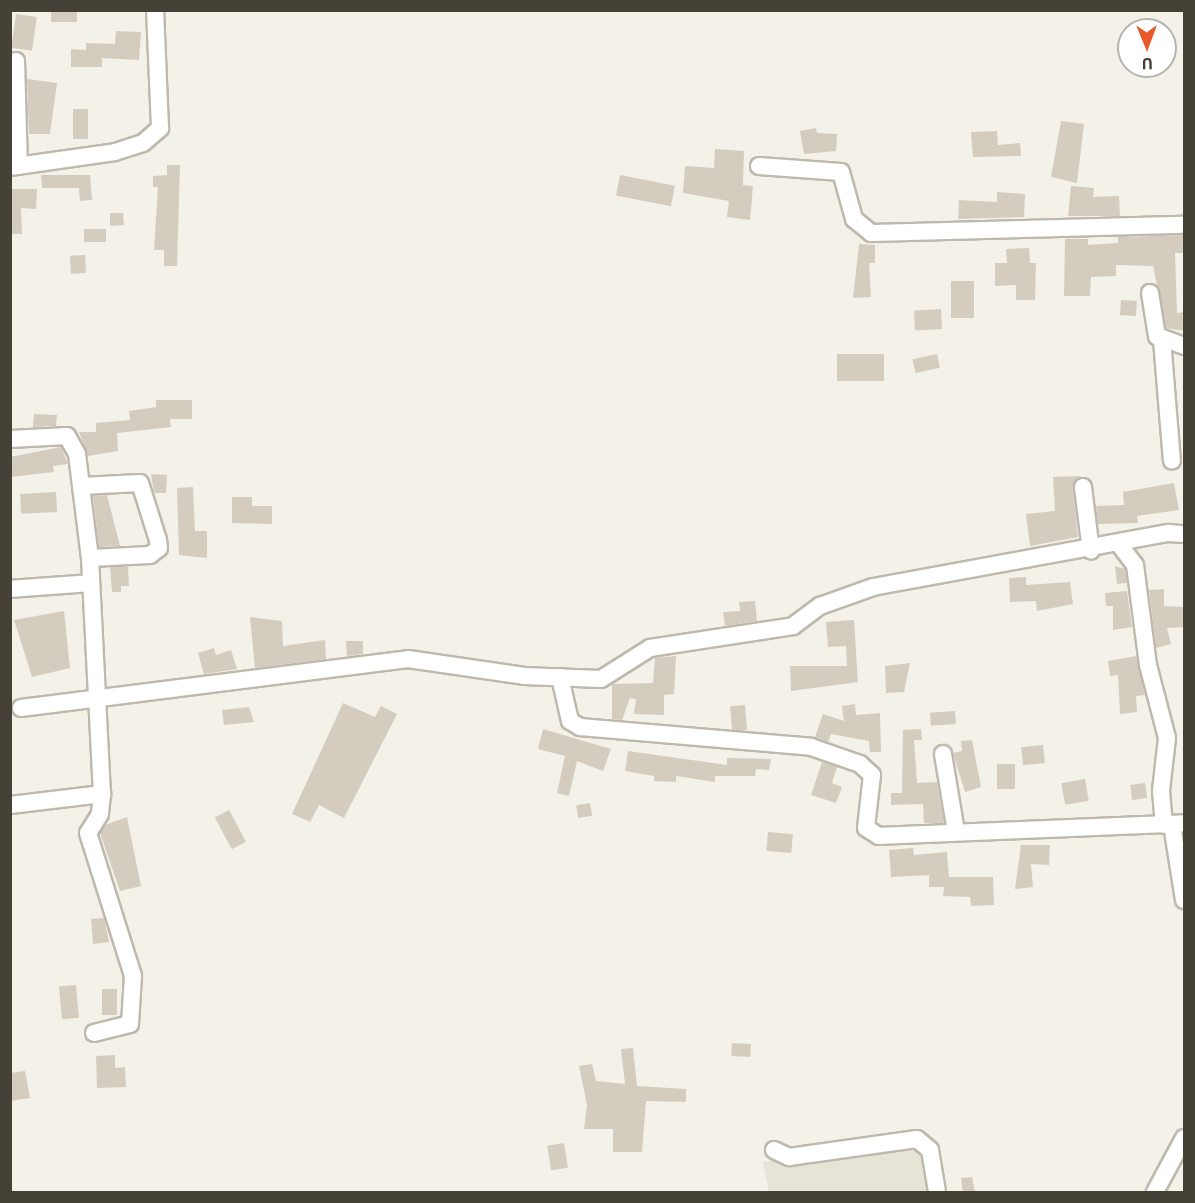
<!DOCTYPE html>
<style>
body{margin:0}
#map{position:relative;width:1195px;height:1203px;overflow:hidden;background:#f3f1e8;font-family:"IBM Plex Sans",sans-serif}
div>[style]{position:absolute}
.residential>*{inset:0;background:#e6e3d7}
.building>*{inset:0;background:#d4cdbf;transform-origin:0 0}
.roads{filter:drop-shadow(2px 0 #beb9ac) drop-shadow(-2px 0 #beb9ac) drop-shadow(0 2px #beb9ac) drop-shadow(0 -2px #beb9ac)}
.street>*{height:16px;margin:-8px;padding:0 8px;transform-origin:8px;border-radius:8px;background:#fff}
span{translate:-50% -50%;white-space:nowrap;text-align:center;line-height:1.15;-webkit-text-stroke:4.5px #fff;paint-order:stroke}
.frame{position:absolute;inset:0;border:12px solid #464137;pointer-events:none}
.north{position:absolute;left:1117px;top:18px;width:60px;height:60px;box-sizing:border-box;background:#fff;border:2px solid #b5b3af;border-radius:50%;rotate:179deg;font-size:16px;font-weight:700;line-height:24px;text-align:center;color:#464137}
.north::after{content:'';display:block;margin:auto;width:21px;height:27px;background:#e95829;clip-path:polygon(50% 0,100% 100%,50% 72%,0 100%)}
</style>
<div id="map">
<div class="residential">
<div style="clip-path:polygon(925px 1134px,941px 1192px,769px 1192px,763px 1162px)"></div>
</div>
<div class="building">
<div style="left:51px;top:10px;width:26px;height:12px"></div>
<div style="left:16px;top:14px;width:21px;height:34px;rotate:8deg"></div>
<div style="clip-path:polygon(116px 31px,141px 32px,139px 60px,102px 58px,102px 67px,71px 67px,71px 49px,86px 50px,86px 43px,115px 44px)"></div>
<div style="clip-path:polygon(27px 79px,57px 83px,50px 134px,29px 134px)"></div>
<div style="left:73px;top:109px;width:15px;height:30px"></div>
<div style="clip-path:polygon(1061px 121px,1084px 124px,1077px 183px,1051px 177px)"></div>
<div style="clip-path:polygon(816px 128px,817px 133px,837px 134px,836px 151px,804px 154px,800px 131px)"></div>
<div style="clip-path:polygon(997px 131px,998px 145px,1020px 143px,1021px 156px,973px 157px,971px 132px)"></div>
<div style="clip-path:polygon(715px 149px,744px 151px,743px 185px,753px 186px,750px 220px,727px 217px,729px 201px,683px 193px,685px 166px,714px 168px)"></div>
<div style="clip-path:polygon(167px 165px,180px 165px,177px 266px,164px 266px,164px 250px,154px 250px,158px 187px,153px 187px,153px 176px,167px 175px)"></div>
<div style="clip-path:polygon(41px 175px,90px 175px,92px 200px,80px 201px,79px 188px,42px 188px)"></div>
<div style="left:620px;top:175px;width:56px;height:21px;rotate:11deg"></div>
<div style="clip-path:polygon(1071px 186px,1094px 188px,1093px 197px,1119px 196px,1120px 216px,1068px 216px)"></div>
<div style="clip-path:polygon(10px 189px,37px 189px,36px 209px,21px 208px,22px 234px,10px 234px)"></div>
<div style="clip-path:polygon(997px 192px,1025px 194px,1024px 217px,958px 219px,959px 200px,997px 202px)"></div>
<div style="clip-path:polygon(110px 213px,123px 213px,124px 225px,110px 226px)"></div>
<div style="left:84px;top:229px;width:22px;height:13px"></div>
<div style="clip-path:polygon(1185px 235px,1185px 253px,1175px 253px,1177px 313px,1185px 312px,1185px 331px,1166px 328px,1153px 266px,1116px 265px,1116px 276px,1091px 277px,1090px 296px,1064px 296px,1065px 239px,1088px 239px,1088px 245px,1118px 243px,1118px 237px)"></div>
<div style="clip-path:polygon(859px 244px,875px 245px,875px 263px,869px 263px,871px 297px,853px 298px)"></div>
<div style="clip-path:polygon(1029px 248px,1030px 263px,1036px 263px,1035px 300px,1016px 300px,1016px 285px,995px 286px,995px 263px,1007px 263px,1006px 249px)"></div>
<div style="left:85px;top:255px;width:18px;height:15px;rotate:87deg"></div>
<div style="left:951px;top:281px;width:23px;height:37px"></div>
<div style="left:1121px;top:300px;width:16px;height:15px;rotate:4deg"></div>
<div style="left:941px;top:309px;width:20px;height:27px;rotate:87deg"></div>
<div style="left:884px;top:354px;width:27px;height:47px;rotate:90deg"></div>
<div style="left:937px;top:354px;width:14px;height:25px;rotate:78deg"></div>
<div style="clip-path:polygon(156px 400px,192px 400px,192px 419px,170px 419px,171px 427px,117px 433px,118px 451px,88px 456px,79px 432px,96px 432px,96px 423px,130px 420px,129px 411px,156px 407px)"></div>
<div style="clip-path:polygon(34px 414px,57px 415px,56px 426px,33px 427px)"></div>
<div style="clip-path:polygon(61px 447px,68px 464px,53px 466px,54px 472px,10px 477px,10px 457px)"></div>
<div style="clip-path:polygon(151px 474px,167px 475px,166px 493px,154px 493px)"></div>
<div style="clip-path:polygon(1081px 476px,1073px 488px,1078px 537px,1030px 546px,1026px 514px,1055px 511px,1053px 477px)"></div>
<div style="clip-path:polygon(1174px 483px,1179px 510px,1137px 516px,1138px 523px,1098px 524px,1096px 506px,1124px 505px,1123px 492px)"></div>
<div style="clip-path:polygon(193px 487px,195px 531px,207px 531px,207px 558px,179px 555px,177px 488px)"></div>
<div style="left:56px;top:492px;width:20px;height:36px;rotate:87deg"></div>
<div style="clip-path:polygon(107px 495px,120px 546px,99px 547px,93px 496px)"></div>
<div style="clip-path:polygon(232px 497px,252px 497px,252px 506px,272px 506px,272px 524px,232px 523px)"></div>
<div style="clip-path:polygon(1115px 566px,1125px 569px,1127px 583px,1117px 584px)"></div>
<div style="clip-path:polygon(110px 567px,128px 567px,129px 586px,121px 586px,121px 592px,112px 592px)"></div>
<div style="clip-path:polygon(1026px 577px,1026px 585px,1070px 582px,1073px 604px,1037px 611px,1036px 601px,1010px 602px,1009px 578px)"></div>
<div style="clip-path:polygon(1164px 589px,1164px 606px,1185px 607px,1185px 627px,1167px 628px,1171px 644px,1156px 648px,1149px 590px)"></div>
<div style="clip-path:polygon(1127px 591px,1132px 627px,1113px 630px,1113px 606px,1106px 606px,1105px 593px)"></div>
<div style="clip-path:polygon(755px 601px,757px 621px,725px 626px,723px 612px,740px 611px,739px 602px)"></div>
<div style="clip-path:polygon(64px 611px,70px 668px,32px 677px,14px 620px)"></div>
<div style="clip-path:polygon(250px 617px,282px 621px,283px 646px,325px 640px,326px 659px,255px 668px)"></div>
<div style="clip-path:polygon(854px 620px,858px 682px,791px 691px,790px 666px,847px 666px,846px 646px,828px 647px,826px 622px)"></div>
<div style="clip-path:polygon(346px 641px,363px 641px,363px 654px,347px 656px)"></div>
<div style="clip-path:polygon(214px 648px,216px 655px,231px 650px,237px 669px,204px 674px,198px 653px)"></div>
<div style="clip-path:polygon(676px 656px,674px 694px,664px 695px,664px 715px,634px 714px,636px 699px,630px 698px,622px 720px,612px 719px,612px 684px,653px 683px,655px 658px)"></div>
<div style="clip-path:polygon(1136px 656px,1145px 695px,1136px 696px,1137px 712px,1120px 714px,1118px 675px,1110px 676px,1108px 661px)"></div>
<div style="clip-path:polygon(910px 663px,904px 692px,886px 693px,885px 666px)"></div>
<div style="clip-path:polygon(343px 703px,375px 717px,381px 706px,397px 714px,344px 818px,319px 805px,310px 822px,292px 814px)"></div>
<div style="clip-path:polygon(855px 704px,856px 715px,880px 713px,881px 752px,870px 752px,869px 741px,831px 734px,828px 742px,815px 737px,823px 714px,844px 721px,842px 706px)"></div>
<div style="left:745px;top:705px;width:25px;height:15px;rotate:85deg"></div>
<div style="clip-path:polygon(249px 707px,254px 722px,224px 725px,222px 710px)"></div>
<div style="left:955px;top:711px;width:13px;height:25px;rotate:86deg"></div>
<div style="clip-path:polygon(543px 729px,611px 749px,603px 771px,577px 761px,569px 796px,557px 793px,565px 756px,538px 749px)"></div>
<div style="clip-path:polygon(921px 729px,922px 740px,914px 740px,917px 783px,937px 782px,944px 823px,924px 823px,923px 804px,891px 805px,891px 793px,902px 793px,903px 730px)"></div>
<div style="clip-path:polygon(972px 740px,981px 787px,965px 792px,953px 753px,962px 751px,961px 741px)"></div>
<div style="left:1043px;top:745px;width:18px;height:22px;rotate:84deg"></div>
<div style="clip-path:polygon(628px 751px,727px 765px,727px 758px,771px 759px,769px 770px,756px 769px,755px 776px,715px 776px,715px 782px,676px 776px,676px 782px,654px 781px,654px 776px,625px 771px)"></div>
<div style="clip-path:polygon(822px 762px,837px 767px,832px 783px,842px 787px,836px 803px,811px 795px)"></div>
<div style="left:997px;top:764px;width:18px;height:25px"></div>
<div style="left:1085px;top:779px;width:22px;height:24px;rotate:80deg"></div>
<div style="left:1145px;top:783px;width:15px;height:15px;rotate:82deg"></div>
<div style="left:590px;top:803px;width:13px;height:14px;rotate:81deg"></div>
<div style="left:229px;top:810px;width:36px;height:16px;rotate:62deg"></div>
<div style="clip-path:polygon(127px 817px,141px 886px,120px 891px,100px 833px,105px 825px)"></div>
<div style="left:768px;top:832px;width:25px;height:19px;rotate:5deg"></div>
<div style="clip-path:polygon(1021px 845px,1050px 845px,1049px 865px,1031px 864px,1033px 887px,1015px 889px)"></div>
<div style="clip-path:polygon(913px 848px,914px 855px,947px 852px,949px 877px,993px 877px,994px 905px,971px 906px,970px 897px,943px 896px,944px 887px,929px 887px,929px 875px,891px 877px,889px 850px)"></div>
<div style="clip-path:polygon(104px 918px,109px 942px,93px 944px,91px 919px)"></div>
<div style="left:76px;top:985px;width:33px;height:17px;rotate:85deg"></div>
<div style="left:102px;top:989px;width:15px;height:26px"></div>
<div style="left:732px;top:1043px;width:19px;height:13px;rotate:3deg"></div>
<div style="clip-path:polygon(633px 1048px,637px 1086px,686px 1089px,686px 1102px,646px 1101px,642px 1152px,613px 1152px,613px 1129px,584px 1129px,587px 1105px,579px 1066px,592px 1064px,596px 1081px,625px 1084px,621px 1049px)"></div>
<div style="clip-path:polygon(115px 1055px,115px 1068px,125px 1067px,126px 1087px,97px 1088px,96px 1056px)"></div>
<div style="clip-path:polygon(25px 1071px,30px 1098px,10px 1101px,10px 1073px)"></div>
<div style="left:564px;top:1143px;width:25px;height:17px;rotate:81deg"></div>
<div style="clip-path:polygon(972px 1177px,975px 1192px,963px 1192px,961px 1178px)"></div>
</div>
<div class="roads">
<div class="street">
<div style="left:16px;top:61px;width:105px;rotate:88.4deg"></div>
<div style="left:759px;top:166px;width:82px;rotate:4.2deg"></div>
<div style="left:841px;top:172px;width:49px;rotate:74.5deg"></div>
<div style="left:854px;top:219px;width:22px;rotate:39deg"></div>
<div style="left:871px;top:233px;width:313px;rotate:-1.5deg"></div>
<div style="left:10px;top:167px;width:106px;rotate:-8.1deg"></div>
<div style="left:115px;top:152px;width:29px;rotate:-18deg"></div>
<div style="left:143px;top:143px;width:23px;rotate:-41deg"></div>
<div style="left:160px;top:128px;width:118px;rotate:-92.4deg"></div>
<div style="left:1150px;top:293px;width:44px;rotate:80.8deg"></div>
<div style="left:1157px;top:336px;width:29px;rotate:20deg"></div>
<div style="left:1162px;top:340px;width:121px;rotate:85.3deg"></div>
<div style="left:10px;top:439px;width:57px;rotate:-3deg"></div>
<div style="left:67px;top:436px;width:21px;rotate:61deg"></div>
<div style="left:77px;top:454px;width:105px;rotate:82.9deg"></div>
<div style="left:90px;top:558px;width:236px;rotate:87.1deg"></div>
<div style="left:102px;top:794px;width:20px;rotate:96deg"></div>
<div style="left:100px;top:814px;width:22px;rotate:122deg"></div>
<div style="left:88px;top:833px;width:150px;rotate:72.5deg"></div>
<div style="left:133px;top:976px;width:48px;rotate:93.6deg"></div>
<div style="left:130px;top:1024px;width:37px;rotate:166deg"></div>
<div style="left:81px;top:486px;width:59px;rotate:-2.9deg"></div>
<div style="left:140px;top:483px;width:60px;rotate:72.5deg"></div>
<div style="left:158px;top:540px;width:8px;rotate:83deg"></div>
<div style="left:159px;top:548px;width:11px;rotate:142deg"></div>
<div style="left:150px;top:555px;width:60px;rotate:177.1deg"></div>
<div style="left:1083px;top:487px;width:64px;rotate:82.9deg"></div>
<div style="left:1119px;top:544px;width:26px;rotate:53deg"></div>
<div style="left:1135px;top:565px;width:101px;rotate:82.6deg"></div>
<div style="left:1148px;top:665px;width:75px;rotate:75.4deg"></div>
<div style="left:1167px;top:738px;width:53px;rotate:96.5deg"></div>
<div style="left:1161px;top:791px;width:34px;rotate:85deg"></div>
<div style="left:10px;top:589px;width:81px;rotate:-4.2deg"></div>
<div style="left:560px;top:677px;width:45px;rotate:77.2deg"></div>
<div style="left:570px;top:721px;width:12px;rotate:31deg"></div>
<div style="left:580px;top:727px;width:232px;rotate:4.9deg"></div>
<div style="left:811px;top:747px;width:52px;rotate:19.1deg"></div>
<div style="left:860px;top:764px;width:16px;rotate:43deg"></div>
<div style="left:872px;top:775px;width:53px;rotate:96.5deg"></div>
<div style="left:866px;top:828px;width:15px;rotate:32deg"></div>
<div style="left:879px;top:836px;width:305px;rotate:-2.4deg"></div>
<div style="left:21px;top:708px;width:390px;rotate:-7.2deg"></div>
<div style="left:408px;top:659px;width:117px;rotate:8.3deg"></div>
<div style="left:524px;top:676px;width:77px;rotate:2.2deg"></div>
<div style="left:601px;top:679px;width:58px;rotate:-32.3deg"></div>
<div style="left:650px;top:648px;width:145px;rotate:-8.7deg"></div>
<div style="left:793px;top:626px;width:34px;rotate:-37deg"></div>
<div style="left:820px;top:606px;width:56px;rotate:-19.7deg"></div>
<div style="left:873px;top:587px;width:300px;rotate:-10.4deg"></div>
<div style="left:1168px;top:533px;width:16px;rotate:4deg"></div>
<div style="left:943px;top:754px;width:79px;rotate:80.5deg"></div>
<div style="left:10px;top:805px;width:93px;rotate:-6.8deg"></div>
<div style="left:1172px;top:825px;width:76px;rotate:80.9deg"></div>
<div style="left:774px;top:1150px;width:17px;rotate:25deg"></div>
<div style="left:789px;top:1157px;width:129px;rotate:-8deg"></div>
<div style="left:917px;top:1139px;width:17px;rotate:40deg"></div>
<div style="left:930px;top:1150px;width:43px;rotate:80.5deg"></div>
<div style="left:1155px;top:1192px;width:61px;rotate:-61.8deg"></div>
</div>
</div>
<div class="frame"></div>
<div class="north">U</div>
</div>
